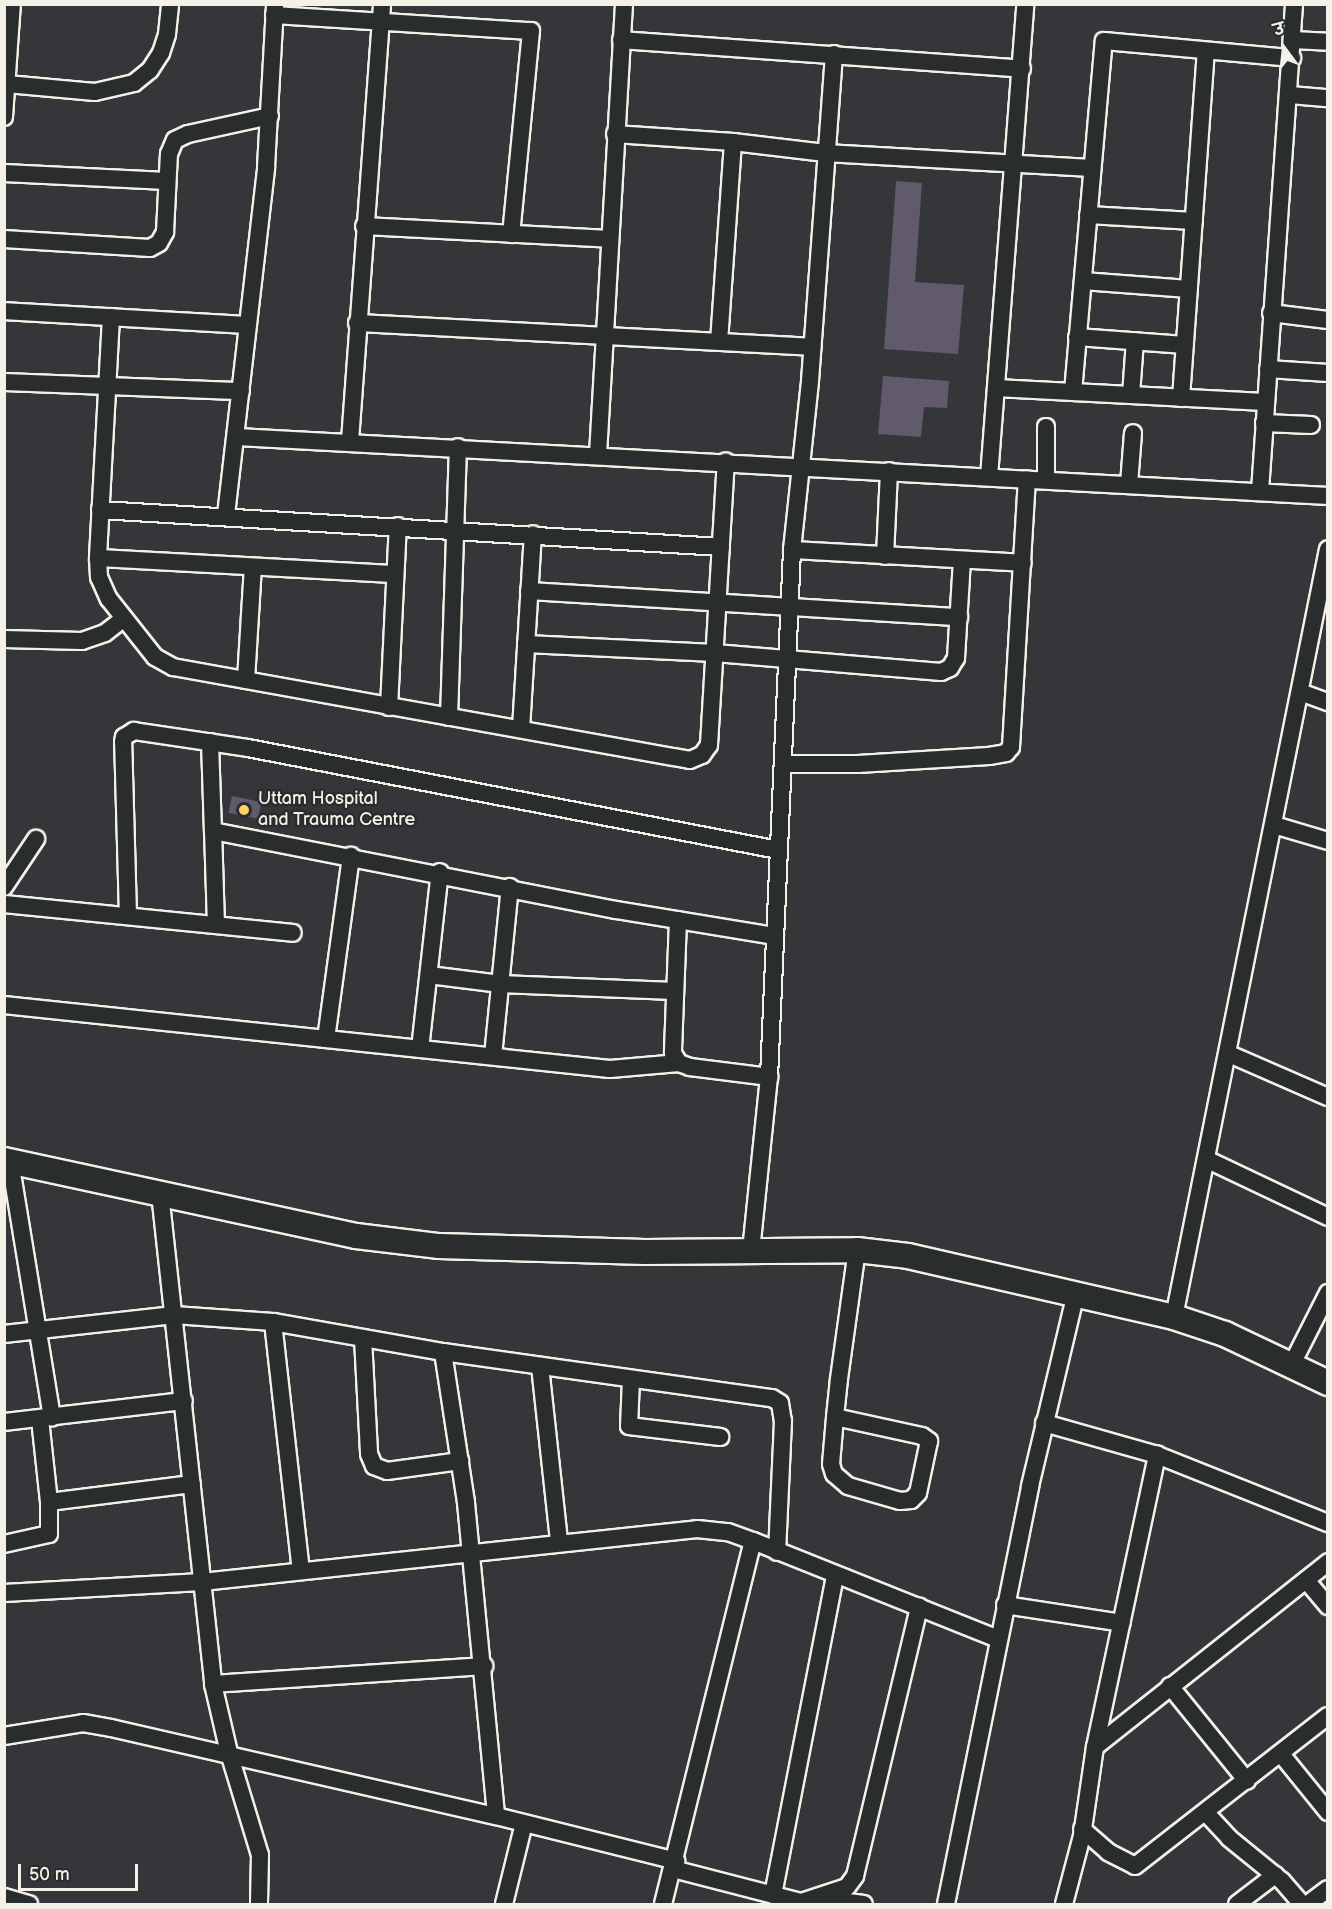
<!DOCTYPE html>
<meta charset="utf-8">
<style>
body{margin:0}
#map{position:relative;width:1332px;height:1909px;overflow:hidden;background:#35363a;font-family:"Balsamiq Sans","Playpen Sans Deva",sans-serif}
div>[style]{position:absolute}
.building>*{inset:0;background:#615a6b;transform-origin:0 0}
.roads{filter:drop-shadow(2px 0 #f4f1e8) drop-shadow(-2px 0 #f4f1e8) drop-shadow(0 2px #f4f1e8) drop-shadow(0 -2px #f4f1e8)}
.street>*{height:16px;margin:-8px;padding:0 8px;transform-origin:8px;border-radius:8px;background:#2a2d2e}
.secondary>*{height:24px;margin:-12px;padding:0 12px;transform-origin:12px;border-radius:12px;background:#2a2d2e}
.dots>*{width:16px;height:16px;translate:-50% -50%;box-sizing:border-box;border:3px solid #2a2d2e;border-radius:50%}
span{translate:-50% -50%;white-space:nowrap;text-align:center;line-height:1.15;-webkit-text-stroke:5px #2a2d2e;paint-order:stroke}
.poi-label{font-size:18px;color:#f4f1e8}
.left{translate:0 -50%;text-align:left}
.frame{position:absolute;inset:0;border:6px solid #f4f1e8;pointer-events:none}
.north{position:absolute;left:1254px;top:18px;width:60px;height:60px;-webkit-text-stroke:4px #2a2d2e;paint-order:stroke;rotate:345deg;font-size:16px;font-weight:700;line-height:24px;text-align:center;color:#f4f1e8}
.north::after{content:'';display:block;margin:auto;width:21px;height:27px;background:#f4f1e8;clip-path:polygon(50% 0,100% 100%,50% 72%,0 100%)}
.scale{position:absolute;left:18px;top:1864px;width:120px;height:27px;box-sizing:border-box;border:3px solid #f4f1e8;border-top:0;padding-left:8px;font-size:18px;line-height:21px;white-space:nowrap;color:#f4f1e8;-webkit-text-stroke:4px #2a2d2e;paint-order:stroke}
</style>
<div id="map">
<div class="building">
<div style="clip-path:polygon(896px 181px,922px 183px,915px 282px,964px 285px,958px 354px,884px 349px)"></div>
<div style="clip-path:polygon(883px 376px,949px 381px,947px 408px,924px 407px,921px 437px,878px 434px)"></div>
<div style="left:232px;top:796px;width:30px;height:17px;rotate:12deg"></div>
</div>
<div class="roads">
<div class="street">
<div style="left:274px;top:15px;width:257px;rotate:3.6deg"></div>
<div style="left:531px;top:31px;width:204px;rotate:95.6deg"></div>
<div style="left:621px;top:40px;width:402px;rotate:4.1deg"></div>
<div style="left:1293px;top:40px;width:35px;rotate:3deg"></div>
<div style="left:7px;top:84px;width:88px;rotate:5.2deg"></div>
<div style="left:95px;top:92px;width:40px;rotate:-13deg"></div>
<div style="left:134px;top:83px;width:21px;rotate:-39deg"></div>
<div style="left:150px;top:70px;width:20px;rotate:-57deg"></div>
<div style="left:161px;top:53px;width:20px;rotate:-72deg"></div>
<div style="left:167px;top:34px;width:30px;rotate:-84deg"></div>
<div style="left:1290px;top:95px;width:38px;rotate:5deg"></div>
<div style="left:4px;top:117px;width:113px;rotate:-86deg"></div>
<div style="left:615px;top:134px;width:118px;rotate:3.9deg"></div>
<div style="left:733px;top:142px;width:200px;rotate:94deg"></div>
<div style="left:733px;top:142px;width:93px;rotate:6.8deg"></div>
<div style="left:825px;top:153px;width:267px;rotate:3.2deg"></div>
<div style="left:4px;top:173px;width:163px;rotate:2.8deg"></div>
<div style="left:1088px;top:215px;width:106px;rotate:3.2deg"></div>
<div style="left:364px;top:226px;width:246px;rotate:3deg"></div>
<div style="left:4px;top:239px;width:146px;rotate:3.5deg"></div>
<div style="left:150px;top:248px;width:10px;rotate:-29deg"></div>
<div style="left:159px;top:243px;width:13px;rotate:-61deg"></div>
<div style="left:165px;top:232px;width:78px;rotate:-87.1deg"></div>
<div style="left:169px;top:154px;width:15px;rotate:-67deg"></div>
<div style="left:175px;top:140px;width:14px;rotate:-25deg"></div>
<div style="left:188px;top:134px;width:84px;rotate:-12.4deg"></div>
<div style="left:1083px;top:281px;width:106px;rotate:4.3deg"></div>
<div style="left:4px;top:311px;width:244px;rotate:3.3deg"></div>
<div style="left:1271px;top:313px;width:57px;rotate:7deg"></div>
<div style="left:111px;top:317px;width:241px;rotate:93.1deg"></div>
<div style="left:98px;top:558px;width:296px;rotate:3.1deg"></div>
<div style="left:357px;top:323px;width:456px;rotate:3deg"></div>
<div style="left:1077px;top:337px;width:108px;rotate:4.2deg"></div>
<div style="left:1268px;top:369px;width:60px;rotate:3.8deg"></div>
<div style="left:4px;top:382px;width:237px;rotate:2.2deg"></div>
<div style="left:996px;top:388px;width:269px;rotate:3deg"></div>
<div style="left:1073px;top:392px;width:352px;rotate:-85deg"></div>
<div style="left:1104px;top:41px;width:189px;rotate:5.2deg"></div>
<div style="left:1131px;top:395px;width:54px;rotate:-85.8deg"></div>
<div style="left:1181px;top:398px;width:347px;rotate:-85.9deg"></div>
<div style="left:1264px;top:423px;width:47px;rotate:2.4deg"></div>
<div style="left:237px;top:437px;width:1093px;rotate:3.1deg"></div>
<div style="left:350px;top:441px;width:438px;rotate:-85.8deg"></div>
<div style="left:598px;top:455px;width:452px;rotate:-86.7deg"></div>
<div style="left:989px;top:477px;width:474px;rotate:-85.6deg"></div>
<div style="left:1046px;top:480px;width:53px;rotate:-90deg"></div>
<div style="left:1129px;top:484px;width:51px;rotate:-85.5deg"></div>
<div style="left:1260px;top:491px;width:488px;rotate:-86deg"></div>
<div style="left:100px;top:510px;width:622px;rotate:3.41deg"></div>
<div style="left:226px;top:515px;width:350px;rotate:-83.4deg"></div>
<div style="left:266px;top:167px;width:163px;rotate:-86.8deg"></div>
<div style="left:792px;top:550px;width:231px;rotate:3.2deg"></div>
<div style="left:885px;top:556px;width:85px;rotate:-87.3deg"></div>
<div style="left:98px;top:558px;width:19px;rotate:87deg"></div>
<div style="left:99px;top:577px;width:24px;rotate:66deg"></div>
<div style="left:109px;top:599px;width:74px;rotate:51.6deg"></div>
<div style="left:155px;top:657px;width:21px;rotate:29deg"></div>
<div style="left:173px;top:667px;width:525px;rotate:10.2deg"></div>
<div style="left:690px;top:760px;width:13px;rotate:-23deg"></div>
<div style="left:702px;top:755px;width:12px;rotate:-55deg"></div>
<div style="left:709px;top:745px;width:284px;rotate:-86.6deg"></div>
<div style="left:529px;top:591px;width:431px;rotate:3.5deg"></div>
<div style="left:4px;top:639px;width:78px;rotate:1.5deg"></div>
<div style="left:82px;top:641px;width:24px;rotate:-19deg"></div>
<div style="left:105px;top:633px;width:24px;rotate:-38deg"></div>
<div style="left:526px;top:644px;width:189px;rotate:2.7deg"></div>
<div style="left:715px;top:653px;width:227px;rotate:4.8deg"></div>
<div style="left:941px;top:672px;width:10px;rotate:-24deg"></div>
<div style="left:950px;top:668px;width:12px;rotate:-59deg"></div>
<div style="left:956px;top:658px;width:98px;rotate:-86.5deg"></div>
<div style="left:246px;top:680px;width:113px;rotate:-86.5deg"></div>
<div style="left:1300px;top:692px;width:30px;rotate:20deg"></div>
<div style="left:389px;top:707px;width:181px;rotate:-87.2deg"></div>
<div style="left:449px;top:717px;width:270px;rotate:-88.1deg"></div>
<div style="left:521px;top:729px;width:195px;rotate:-86.5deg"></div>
<div style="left:210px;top:742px;width:89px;rotate:88.1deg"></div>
<div style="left:783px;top:764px;width:75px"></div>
<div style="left:858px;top:764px;width:131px;rotate:-3.5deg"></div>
<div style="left:989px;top:756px;width:17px;rotate:-10deg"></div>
<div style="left:1006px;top:753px;width:8px;rotate:-50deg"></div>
<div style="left:1011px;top:747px;width:268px;rotate:-86.6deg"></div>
<div style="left:1274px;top:825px;width:56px;rotate:16.5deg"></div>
<div style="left:4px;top:887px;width:58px;rotate:-56.3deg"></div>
<div style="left:4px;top:904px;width:290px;rotate:5.7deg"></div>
<div style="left:128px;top:916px;width:174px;rotate:-91.6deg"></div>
<div style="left:123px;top:742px;width:5px;rotate:-79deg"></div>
<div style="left:124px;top:737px;width:12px;rotate:-31deg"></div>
<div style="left:134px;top:731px;width:115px;rotate:8.5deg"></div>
<div style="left:248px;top:748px;width:540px;rotate:10.89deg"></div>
<div style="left:678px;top:920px;width:133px;rotate:92.2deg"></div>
<div style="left:673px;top:1053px;width:12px;rotate:59deg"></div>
<div style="left:679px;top:1063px;width:12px;rotate:20deg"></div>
<div style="left:690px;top:1067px;width:80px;rotate:7.2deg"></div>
<div style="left:216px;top:925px;width:94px;rotate:-91.8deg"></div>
<div style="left:213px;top:831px;width:411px;rotate:11.1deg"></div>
<div style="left:616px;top:910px;width:161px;rotate:9.3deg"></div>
<div style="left:429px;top:975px;width:72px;rotate:7.2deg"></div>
<div style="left:500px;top:984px;width:174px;rotate:2.3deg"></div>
<div style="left:4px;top:1005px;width:609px;rotate:6.03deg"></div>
<div style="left:610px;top:1069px;width:69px;rotate:-5deg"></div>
<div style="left:326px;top:1039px;width:185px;rotate:-82.2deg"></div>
<div style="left:420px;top:1049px;width:178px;rotate:-83.6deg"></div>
<div style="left:1229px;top:1054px;width:108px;rotate:23.5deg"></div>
<div style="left:493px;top:1056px;width:170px;rotate:-84.3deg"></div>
<div style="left:1208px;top:1160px;width:133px;rotate:25.4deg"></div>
<div style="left:10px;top:1161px;width:260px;rotate:80.7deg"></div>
<div style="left:160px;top:1193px;width:494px;rotate:83.8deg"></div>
<div style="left:213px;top:1684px;width:71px;rotate:76.9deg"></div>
<div style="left:229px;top:1753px;width:107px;rotate:73.1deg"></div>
<div style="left:260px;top:1855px;width:49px;rotate:91.2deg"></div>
<div style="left:751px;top:1251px;width:175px;rotate:-84.1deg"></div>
<div style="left:769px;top:1077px;width:528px;rotate:-87.5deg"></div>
<div style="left:792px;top:550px;width:170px;rotate:-83.9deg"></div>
<div style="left:810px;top:381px;width:328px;rotate:-85.8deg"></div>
<div style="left:1174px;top:1317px;width:783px;rotate:-78.66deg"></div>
<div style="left:273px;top:1322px;width:250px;rotate:83.6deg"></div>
<div style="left:4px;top:1334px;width:171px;rotate:-6.4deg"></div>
<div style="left:174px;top:1315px;width:99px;rotate:4deg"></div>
<div style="left:273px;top:1322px;width:173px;rotate:10deg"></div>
<div style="left:443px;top:1352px;width:332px;rotate:8deg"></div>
<div style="left:772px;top:1398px;width:9px;rotate:32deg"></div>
<div style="left:780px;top:1403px;width:18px;rotate:81deg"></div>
<div style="left:783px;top:1421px;width:131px;rotate:92.6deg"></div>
<div style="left:363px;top:1338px;width:116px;rotate:87deg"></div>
<div style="left:369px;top:1454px;width:13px;rotate:67deg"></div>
<div style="left:374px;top:1466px;width:14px;rotate:21deg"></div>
<div style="left:387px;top:1471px;width:74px;rotate:-7.8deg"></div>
<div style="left:443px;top:1352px;width:153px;rotate:81.3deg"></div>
<div style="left:466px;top:1503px;width:314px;rotate:84.5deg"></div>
<div style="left:540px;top:1366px;width:177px;rotate:83.8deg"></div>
<div style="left:1291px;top:1366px;width:82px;rotate:-63.1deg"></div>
<div style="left:631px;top:1379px;width:47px;rotate:92.4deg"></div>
<div style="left:629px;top:1426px;width:92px;rotate:6.9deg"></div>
<div style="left:835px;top:1417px;width:89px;rotate:12.3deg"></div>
<div style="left:922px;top:1436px;width:9px;rotate:36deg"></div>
<div style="left:929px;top:1441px;width:53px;rotate:101.9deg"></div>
<div style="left:918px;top:1493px;width:10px;rotate:135deg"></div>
<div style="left:911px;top:1500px;width:11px;rotate:175deg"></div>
<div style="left:900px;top:1501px;width:54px;rotate:-163.9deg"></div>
<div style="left:848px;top:1486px;width:18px;rotate:-139deg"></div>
<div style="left:834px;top:1474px;width:10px;rotate:-107deg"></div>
<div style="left:831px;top:1464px;width:47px;rotate:-85.1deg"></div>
<div style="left:835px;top:1417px;width:38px;rotate:-84deg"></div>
<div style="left:839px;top:1379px;width:130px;rotate:-82.1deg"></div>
<div style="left:40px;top:1419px;width:83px;rotate:83.8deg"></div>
<div style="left:49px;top:1502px;width:144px;rotate:-7.2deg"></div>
<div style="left:4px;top:1422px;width:181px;rotate:-6.7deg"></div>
<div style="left:1044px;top:1423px;width:117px;rotate:15.8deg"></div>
<div style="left:1157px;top:1455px;width:184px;rotate:21.7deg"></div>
<div style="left:4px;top:1544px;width:46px;rotate:-12.5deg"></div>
<div style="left:49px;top:1534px;width:32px;rotate:-90deg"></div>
<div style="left:1306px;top:1580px;width:34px;rotate:50deg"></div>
<div style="left:4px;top:1593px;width:198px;rotate:-3.2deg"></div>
<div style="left:202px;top:1582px;width:498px;rotate:-6.1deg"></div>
<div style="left:697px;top:1529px;width:31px;rotate:6deg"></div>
<div style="left:728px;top:1532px;width:27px;rotate:20deg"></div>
<div style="left:753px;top:1541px;width:264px;rotate:21.8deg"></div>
<div style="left:1005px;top:1605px;width:118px;rotate:8.7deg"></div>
<div style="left:213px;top:1684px;width:272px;rotate:-3.8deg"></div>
<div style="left:1170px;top:1686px;width:122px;rotate:51deg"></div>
<div style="left:4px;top:1736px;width:80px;rotate:-9.3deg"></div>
<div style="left:83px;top:1723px;width:28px;rotate:10deg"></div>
<div style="left:111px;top:1728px;width:395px;rotate:12.9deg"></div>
<div style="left:496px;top:1816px;width:186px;rotate:14deg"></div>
<div style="left:1095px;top:1747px;width:298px;rotate:-38.4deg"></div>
<div style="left:1281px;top:1754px;width:75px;rotate:51deg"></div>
<div style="left:1207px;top:1814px;width:33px;rotate:47deg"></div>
<div style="left:1229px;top:1838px;width:68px;rotate:39.1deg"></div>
<div style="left:1282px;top:1881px;width:30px;rotate:49deg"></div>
<div style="left:1082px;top:1829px;width:35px;rotate:41deg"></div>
<div style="left:1108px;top:1852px;width:30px;rotate:27deg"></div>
<div style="left:1135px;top:1866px;width:244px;rotate:-37.9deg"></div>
<div style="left:673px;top:1869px;width:132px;rotate:14.5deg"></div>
<div style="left:801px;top:1902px;width:48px;rotate:-18.1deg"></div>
<div style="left:847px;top:1887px;width:14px;rotate:-54deg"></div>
<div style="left:855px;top:1876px;width:277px;rotate:-76.6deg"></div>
<div style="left:773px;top:1895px;width:326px;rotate:-79deg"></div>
<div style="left:4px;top:1897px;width:26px;rotate:16deg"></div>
<div style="left:824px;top:1899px;width:40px;rotate:7.1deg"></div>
<div style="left:504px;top:1904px;width:83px;rotate:-76.1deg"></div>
<div style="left:663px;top:1904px;width:374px;rotate:-76.1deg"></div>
<div style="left:946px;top:1904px;width:426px;rotate:-78.6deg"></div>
<div style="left:1030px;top:1486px;width:198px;rotate:-76.6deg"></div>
<div style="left:1064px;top:1904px;width:70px;rotate:-75.2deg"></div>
<div style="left:1082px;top:1836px;width:90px;rotate:-81.7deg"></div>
<div style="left:1095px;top:1747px;width:299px;rotate:-78deg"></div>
<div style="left:1237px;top:1904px;width:48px;rotate:-37.3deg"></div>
<div style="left:1308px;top:1904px;width:25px;rotate:-37deg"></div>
</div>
<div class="secondary">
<div style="left:4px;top:1160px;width:360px;rotate:12.2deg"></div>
<div style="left:356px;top:1236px;width:84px;rotate:6.9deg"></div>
<div style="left:439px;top:1246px;width:206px;rotate:1.7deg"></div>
<div style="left:645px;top:1252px;width:212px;rotate:-0.5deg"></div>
<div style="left:857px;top:1250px;width:51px;rotate:6.7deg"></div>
<div style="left:908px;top:1256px;width:273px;rotate:12.9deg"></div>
<div style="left:1174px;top:1317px;width:54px;rotate:18.4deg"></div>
<div style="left:1225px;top:1334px;width:114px;rotate:25.4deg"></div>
</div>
</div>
<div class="dots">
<div style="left:244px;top:810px;background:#ffd166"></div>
</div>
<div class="poi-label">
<span class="left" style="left:258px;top:810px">Uttam Hospital<br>and Trauma Centre</span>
</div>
<div class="frame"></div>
<div class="north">उ</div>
<div class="scale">50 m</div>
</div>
